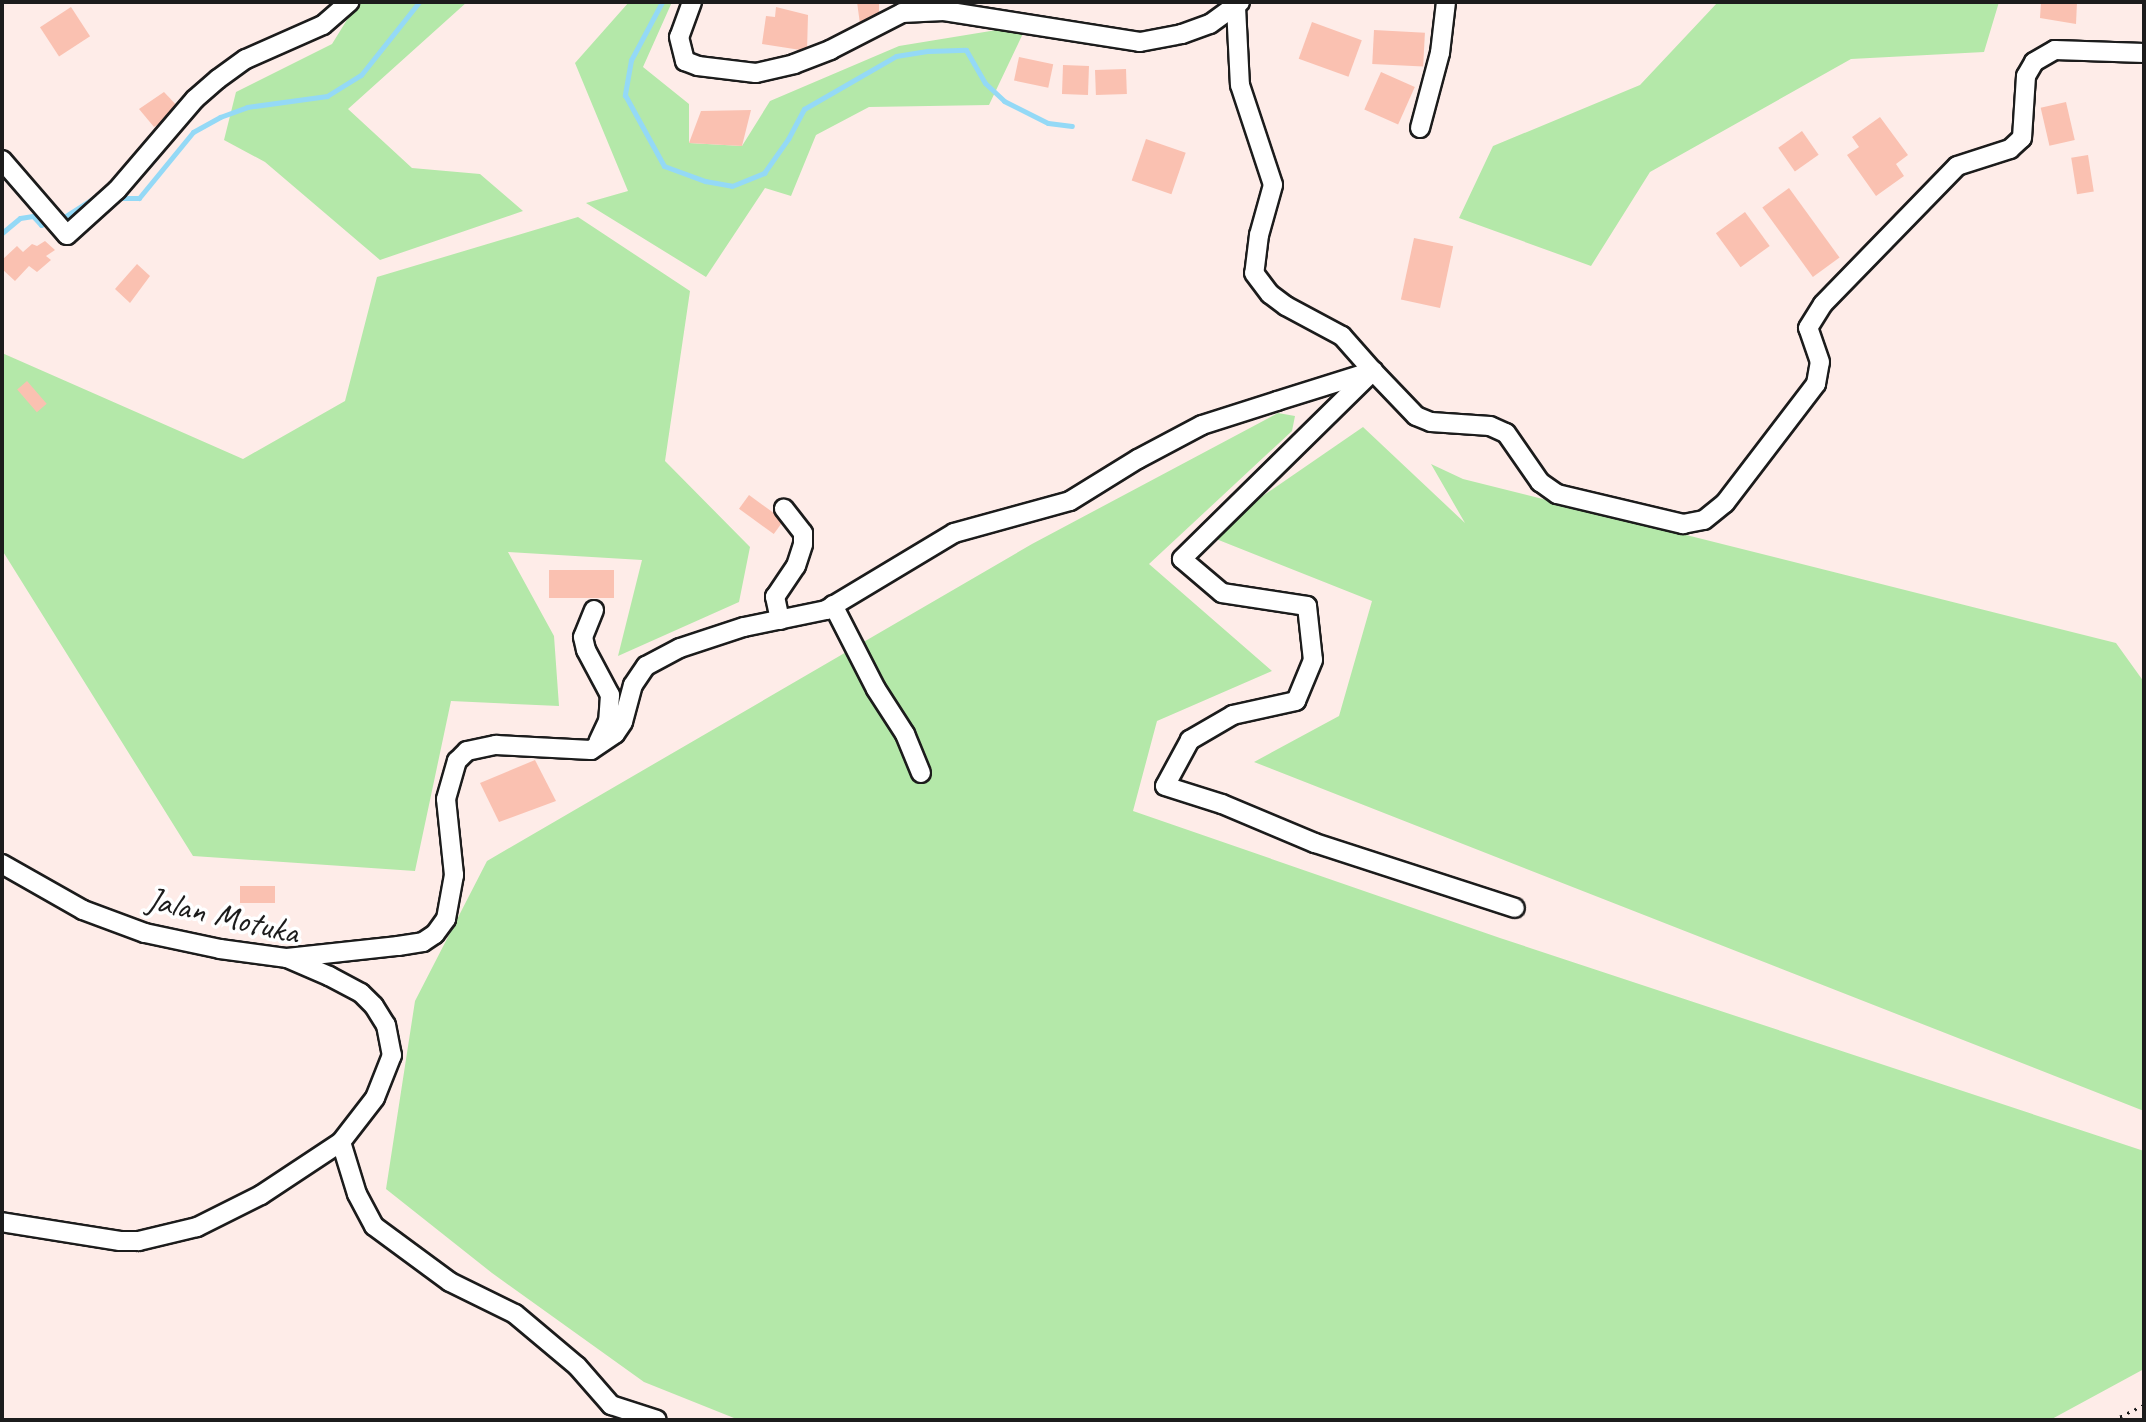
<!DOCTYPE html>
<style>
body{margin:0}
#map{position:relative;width:2146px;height:1422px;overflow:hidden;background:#feece8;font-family:Caveat,sans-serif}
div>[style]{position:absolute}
.green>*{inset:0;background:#b4e8a9}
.stream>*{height:5px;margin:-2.5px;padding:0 2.5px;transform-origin:2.5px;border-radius:2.5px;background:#94d9f6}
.building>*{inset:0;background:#fac1b1;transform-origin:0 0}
.path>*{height:3px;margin-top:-1.5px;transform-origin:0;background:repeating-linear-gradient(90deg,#1c1c1c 0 2px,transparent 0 8px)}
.roads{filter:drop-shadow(2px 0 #1c1c1c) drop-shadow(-2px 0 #1c1c1c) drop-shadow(0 2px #1c1c1c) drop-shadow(0 -2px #1c1c1c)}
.minor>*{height:18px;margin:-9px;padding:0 9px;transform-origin:9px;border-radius:9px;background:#fff}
span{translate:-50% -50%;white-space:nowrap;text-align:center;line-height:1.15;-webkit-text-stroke:7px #fff;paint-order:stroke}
.street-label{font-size:34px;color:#1c1c1c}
.frame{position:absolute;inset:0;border:4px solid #1c1c1c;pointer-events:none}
</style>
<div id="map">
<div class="green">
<div style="clip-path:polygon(358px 2px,467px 2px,348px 109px,412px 168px,480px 174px,523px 211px,380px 260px,265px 162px,224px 140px,236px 92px,332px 44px)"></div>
<div style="clip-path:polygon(629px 2px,672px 2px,643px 67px,689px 104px,689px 143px,742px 146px,770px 101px,899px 46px,1027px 25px,989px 105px,869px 107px,816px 135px,791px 196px,765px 188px,706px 277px,586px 203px,628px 191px,575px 63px)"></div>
<div style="clip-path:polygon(1718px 2px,1999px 2px,1984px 52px,1851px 59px,1650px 172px,1591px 266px,1459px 218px,1493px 146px,1640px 85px)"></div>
<div style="clip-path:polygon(578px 217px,690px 291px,665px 461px,750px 547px,739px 602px,618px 656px,642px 560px,508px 552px,554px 636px,559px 706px,451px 701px,415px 871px,193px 856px,2px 550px,2px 353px,243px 459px,345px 401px,377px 277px)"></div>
<div style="clip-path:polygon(1278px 413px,1295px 416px,1292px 431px,1149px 564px,1272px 671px,1157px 721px,1133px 811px,1500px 938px,2144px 1151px,2144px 1369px,2050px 1420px,739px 1420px,644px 1382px,492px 1273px,386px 1189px,415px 1001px,487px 861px,1032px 544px)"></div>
<div style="clip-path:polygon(1363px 427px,1465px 523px,1431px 464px,1463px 479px,2116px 643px,2144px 682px,2144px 1111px,1254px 762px,1339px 716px,1372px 601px,1206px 535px)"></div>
</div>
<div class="stream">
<div style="left:662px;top:2px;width:66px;rotate:118.1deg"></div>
<div style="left:631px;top:60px;width:36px;rotate:100deg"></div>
<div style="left:625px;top:95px;width:81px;rotate:61.2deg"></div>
<div style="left:664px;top:166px;width:44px;rotate:20.1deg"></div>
<div style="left:705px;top:181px;width:27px;rotate:10deg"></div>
<div style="left:732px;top:186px;width:35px;rotate:-22deg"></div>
<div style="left:764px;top:173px;width:42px;rotate:-54.8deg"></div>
<div style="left:788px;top:139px;width:34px;rotate:-62deg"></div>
<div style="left:804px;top:109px;width:106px;rotate:-29.9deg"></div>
<div style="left:896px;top:56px;width:33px;rotate:-9deg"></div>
<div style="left:929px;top:51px;width:37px;rotate:-2deg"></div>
<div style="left:966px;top:50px;width:38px;rotate:60deg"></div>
<div style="left:985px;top:83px;width:26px;rotate:43deg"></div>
<div style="left:1004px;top:101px;width:49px;rotate:26.6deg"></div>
<div style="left:1048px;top:123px;width:24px;rotate:7deg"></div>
<div style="left:116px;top:198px;width:23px"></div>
<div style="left:139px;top:198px;width:85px;rotate:-50.7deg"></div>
<div style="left:193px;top:132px;width:31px;rotate:-29deg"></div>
<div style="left:220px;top:117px;width:29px;rotate:-20deg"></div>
<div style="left:247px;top:107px;width:81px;rotate:-7.8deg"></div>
<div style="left:327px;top:96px;width:40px;rotate:-32deg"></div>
<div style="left:361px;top:75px;width:93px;rotate:-51.5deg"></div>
<div style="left:2px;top:233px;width:23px;rotate:-40deg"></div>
<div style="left:20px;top:218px;width:13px;rotate:-9deg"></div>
<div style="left:33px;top:216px;width:12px;rotate:48deg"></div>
<div style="left:41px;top:225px;width:24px;rotate:-19deg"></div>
<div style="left:64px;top:217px;width:43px;rotate:-32.6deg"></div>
</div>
<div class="building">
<div style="clip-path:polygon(857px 2px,879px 2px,879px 20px,860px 24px)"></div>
<div style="clip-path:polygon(2041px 2px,2077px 2px,2076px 24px,2040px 18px)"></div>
<div style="left:71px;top:7px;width:35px;height:37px;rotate:57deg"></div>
<div style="clip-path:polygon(776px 7px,808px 15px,807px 51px,762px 44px,766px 16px,775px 17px)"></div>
<div style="left:1312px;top:22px;width:53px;height:39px;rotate:20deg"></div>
<div style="left:1374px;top:30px;width:51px;height:34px;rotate:3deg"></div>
<div style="left:1019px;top:57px;width:35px;height:24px;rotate:12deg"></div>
<div style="left:1063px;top:65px;width:26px;height:29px;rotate:2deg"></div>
<div style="left:1126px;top:69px;width:25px;height:31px;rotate:88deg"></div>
<div style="left:1381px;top:72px;width:37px;height:41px;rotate:24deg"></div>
<div style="clip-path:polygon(164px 92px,181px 110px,154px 127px,139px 109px)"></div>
<div style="left:2066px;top:102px;width:39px;height:26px;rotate:77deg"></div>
<div style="clip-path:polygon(751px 110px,742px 146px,689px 143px,701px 111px)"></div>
<div style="clip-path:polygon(1880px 117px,1908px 155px,1896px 164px,1904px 176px,1876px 196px,1847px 155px,1859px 147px,1852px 137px)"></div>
<div style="left:1802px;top:131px;width:29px;height:29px;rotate:55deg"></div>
<div style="left:1146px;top:139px;width:42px;height:44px;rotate:19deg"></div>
<div style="left:2088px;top:155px;width:37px;height:17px;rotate:81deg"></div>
<div style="left:1789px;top:188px;width:86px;height:33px;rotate:54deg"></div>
<div style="left:1745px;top:212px;width:42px;height:36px;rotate:54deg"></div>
<div style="left:1414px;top:238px;width:40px;height:63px;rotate:12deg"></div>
<div style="clip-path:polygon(45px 241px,55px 250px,46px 256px,51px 260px,37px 272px,29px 266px,15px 281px,2px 269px,2px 260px,17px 246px,23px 252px,32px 244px,37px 246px)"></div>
<div style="clip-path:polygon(137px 264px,150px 276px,130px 303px,115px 289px)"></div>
<div style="left:27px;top:381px;width:30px;height:13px;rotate:49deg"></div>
<div style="left:749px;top:495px;width:43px;height:17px;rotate:36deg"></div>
<div style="left:614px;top:570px;width:28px;height:65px;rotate:90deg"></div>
<div style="clip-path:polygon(535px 760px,556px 801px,499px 822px,480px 783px)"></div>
<div style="left:240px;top:886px;width:35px;height:17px"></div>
</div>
<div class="path">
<div style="left:2113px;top:1420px;width:34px;rotate:-26deg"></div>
</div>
<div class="roads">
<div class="minor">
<div style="left:692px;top:2px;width:37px;rotate:110deg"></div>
<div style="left:679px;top:37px;width:25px;rotate:76deg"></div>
<div style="left:685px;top:61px;width:14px;rotate:21deg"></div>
<div style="left:698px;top:66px;width:58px;rotate:6.9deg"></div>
<div style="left:756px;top:73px;width:39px;rotate:-13deg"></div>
<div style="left:794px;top:64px;width:39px;rotate:-21deg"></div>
<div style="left:830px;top:50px;width:81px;rotate:-27.2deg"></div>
<div style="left:902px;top:13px;width:42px;rotate:-2.7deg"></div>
<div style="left:944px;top:11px;width:198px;rotate:9deg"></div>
<div style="left:1140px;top:42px;width:43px;rotate:-10.8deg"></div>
<div style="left:1182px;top:34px;width:30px;rotate:-20deg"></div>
<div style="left:1210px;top:24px;width:37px;rotate:-36deg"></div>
<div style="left:1236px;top:7px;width:78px;rotate:87.1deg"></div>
<div style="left:1240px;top:85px;width:105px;rotate:71.7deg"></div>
<div style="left:1273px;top:185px;width:52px;rotate:105.6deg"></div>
<div style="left:1259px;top:235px;width:38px;rotate:97deg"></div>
<div style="left:1254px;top:273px;width:26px;rotate:53deg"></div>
<div style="left:1270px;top:294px;width:20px;rotate:37deg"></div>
<div style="left:1286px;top:306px;width:64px;rotate:28.2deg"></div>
<div style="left:1342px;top:336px;width:47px;rotate:48.5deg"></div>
<div style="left:1373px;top:371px;width:268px;rotate:135.5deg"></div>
<div style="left:1182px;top:559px;width:52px;rotate:40.4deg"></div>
<div style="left:1222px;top:593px;width:86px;rotate:8.7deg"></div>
<div style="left:1307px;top:606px;width:54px;rotate:83.7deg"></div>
<div style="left:1313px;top:660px;width:44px;rotate:112.5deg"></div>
<div style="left:1296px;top:701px;width:65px;rotate:167.5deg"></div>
<div style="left:1233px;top:715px;width:50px;rotate:149.8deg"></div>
<div style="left:1190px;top:740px;width:52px;rotate:118.5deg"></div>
<div style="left:1165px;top:786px;width:60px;rotate:17.5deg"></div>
<div style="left:1222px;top:804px;width:101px;rotate:22.8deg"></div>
<div style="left:1315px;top:843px;width:210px;rotate:18deg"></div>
<div style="left:1420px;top:128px;width:78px;rotate:-75.1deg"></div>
<div style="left:1440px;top:53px;width:51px;rotate:-83.3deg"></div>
<div style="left:2px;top:160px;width:99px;rotate:49.1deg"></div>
<div style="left:67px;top:235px;width:67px;rotate:-42deg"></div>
<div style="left:117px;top:190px;width:120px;rotate:-49.4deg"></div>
<div style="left:195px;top:99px;width:30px;rotate:-41deg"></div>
<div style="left:218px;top:79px;width:34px;rotate:-36deg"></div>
<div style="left:246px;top:59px;width:84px;rotate:-23.8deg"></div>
<div style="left:323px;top:25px;width:35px;rotate:-41deg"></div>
<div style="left:833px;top:605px;width:94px;rotate:62.9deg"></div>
<div style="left:876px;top:689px;width:54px;rotate:57.2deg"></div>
<div style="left:905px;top:734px;width:42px;rotate:67.7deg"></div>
<div style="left:594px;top:610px;width:29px;rotate:112deg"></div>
<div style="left:583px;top:637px;width:13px;rotate:77deg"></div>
<div style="left:586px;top:650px;width:51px;rotate:61.9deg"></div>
<div style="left:610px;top:695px;width:26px;rotate:94deg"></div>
<div style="left:608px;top:721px;width:23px;rotate:115deg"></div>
<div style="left:780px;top:620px;width:24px;rotate:-102deg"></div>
<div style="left:775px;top:597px;width:37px;rotate:-56deg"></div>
<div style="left:796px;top:566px;width:23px;rotate:-72deg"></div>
<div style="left:803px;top:544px;width:11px;rotate:-90deg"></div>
<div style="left:803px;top:533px;width:31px;rotate:-128deg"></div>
<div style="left:2px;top:864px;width:93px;rotate:29.6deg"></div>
<div style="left:83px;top:910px;width:66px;rotate:20.4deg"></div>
<div style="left:145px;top:933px;width:77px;rotate:12deg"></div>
<div style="left:220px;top:949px;width:68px;rotate:7.7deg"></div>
<div style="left:287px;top:958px;width:46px;rotate:23.2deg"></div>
<div style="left:329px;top:976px;width:36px;rotate:28deg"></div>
<div style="left:361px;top:993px;width:18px;rotate:45deg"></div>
<div style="left:374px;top:1006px;width:22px;rotate:58deg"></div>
<div style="left:386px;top:1025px;width:31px;rotate:79deg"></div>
<div style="left:392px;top:1055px;width:46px;rotate:111.6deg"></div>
<div style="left:375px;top:1098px;width:56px;rotate:127.7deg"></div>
<div style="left:341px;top:1142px;width:96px;rotate:146.5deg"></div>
<div style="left:261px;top:1195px;width:72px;rotate:153.4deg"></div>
<div style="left:197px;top:1227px;width:60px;rotate:166.4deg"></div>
<div style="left:139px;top:1241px;width:19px;rotate:180deg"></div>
<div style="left:120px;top:1241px;width:120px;rotate:-170.9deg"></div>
<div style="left:287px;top:958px;width:112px;rotate:-6.2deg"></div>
<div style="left:398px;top:946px;width:25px;rotate:-9deg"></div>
<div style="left:423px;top:942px;width:14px;rotate:-34deg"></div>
<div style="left:435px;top:934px;width:19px;rotate:-54deg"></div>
<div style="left:446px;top:919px;width:45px;rotate:-79.7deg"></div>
<div style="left:454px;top:875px;width:76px;rotate:-96deg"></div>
<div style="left:446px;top:799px;width:40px;rotate:-74deg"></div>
<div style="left:457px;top:761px;width:14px;rotate:-45deg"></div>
<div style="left:467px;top:751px;width:30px;rotate:-12deg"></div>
<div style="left:496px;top:745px;width:95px;rotate:3deg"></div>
<div style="left:591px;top:750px;width:29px;rotate:-34deg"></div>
<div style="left:615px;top:734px;width:14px;rotate:-56deg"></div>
<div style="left:623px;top:722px;width:38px;rotate:-75deg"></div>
<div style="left:633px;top:685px;width:23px;rotate:-56deg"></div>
<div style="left:646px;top:666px;width:38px;rotate:-28deg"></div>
<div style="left:680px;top:648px;width:67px;rotate:-18.2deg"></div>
<div style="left:744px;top:627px;width:84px;rotate:-11.7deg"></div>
<div style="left:826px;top:610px;width:149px;rotate:-31deg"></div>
<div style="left:954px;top:533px;width:120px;rotate:-15.4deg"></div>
<div style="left:1070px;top:501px;width:80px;rotate:-31.7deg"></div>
<div style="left:1138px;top:459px;width:72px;rotate:-28deg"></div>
<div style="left:1202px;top:425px;width:79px;rotate:-17.7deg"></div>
<div style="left:1277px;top:401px;width:101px;rotate:-17.4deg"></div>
<div style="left:1373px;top:371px;width:62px;rotate:46.3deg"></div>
<div style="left:1416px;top:416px;width:16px;rotate:22deg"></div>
<div style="left:1431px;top:422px;width:59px;rotate:3.9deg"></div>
<div style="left:1490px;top:426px;width:17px;rotate:24deg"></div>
<div style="left:1506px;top:433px;width:60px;rotate:55.2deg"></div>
<div style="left:1540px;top:482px;width:21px;rotate:35deg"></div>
<div style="left:1557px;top:494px;width:130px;rotate:13.4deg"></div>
<div style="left:1683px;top:524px;width:21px;rotate:-11deg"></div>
<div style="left:1704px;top:520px;width:27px;rotate:-39deg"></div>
<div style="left:1725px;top:503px;width:150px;rotate:-52.6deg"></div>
<div style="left:1816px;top:384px;width:22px;rotate:-80deg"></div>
<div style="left:1820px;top:362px;width:36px;rotate:-109deg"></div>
<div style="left:1808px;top:328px;width:28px;rotate:-58deg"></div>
<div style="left:1823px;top:304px;width:192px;rotate:-45.8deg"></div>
<div style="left:1957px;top:166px;width:56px;rotate:-17.8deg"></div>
<div style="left:2010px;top:149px;width:16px;rotate:-43deg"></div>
<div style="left:2022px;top:138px;width:62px;rotate:-86.3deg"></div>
<div style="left:2026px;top:76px;width:16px;rotate:-60deg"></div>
<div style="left:2034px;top:62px;width:24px;rotate:-30deg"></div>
<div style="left:2055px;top:50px;width:89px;rotate:1.9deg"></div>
<div style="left:341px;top:1142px;width:54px;rotate:72.9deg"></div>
<div style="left:357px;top:1194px;width:36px;rotate:62deg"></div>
<div style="left:374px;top:1226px;width:94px;rotate:36.4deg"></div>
<div style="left:450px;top:1282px;width:72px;rotate:26.2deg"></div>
<div style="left:515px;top:1314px;width:81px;rotate:40deg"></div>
<div style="left:577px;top:1366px;width:52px;rotate:48.9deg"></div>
<div style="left:611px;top:1405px;width:48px;rotate:18.1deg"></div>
</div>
</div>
<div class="street-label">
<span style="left:223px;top:915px;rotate:13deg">Jalan Motuka</span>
</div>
<div class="frame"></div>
</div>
